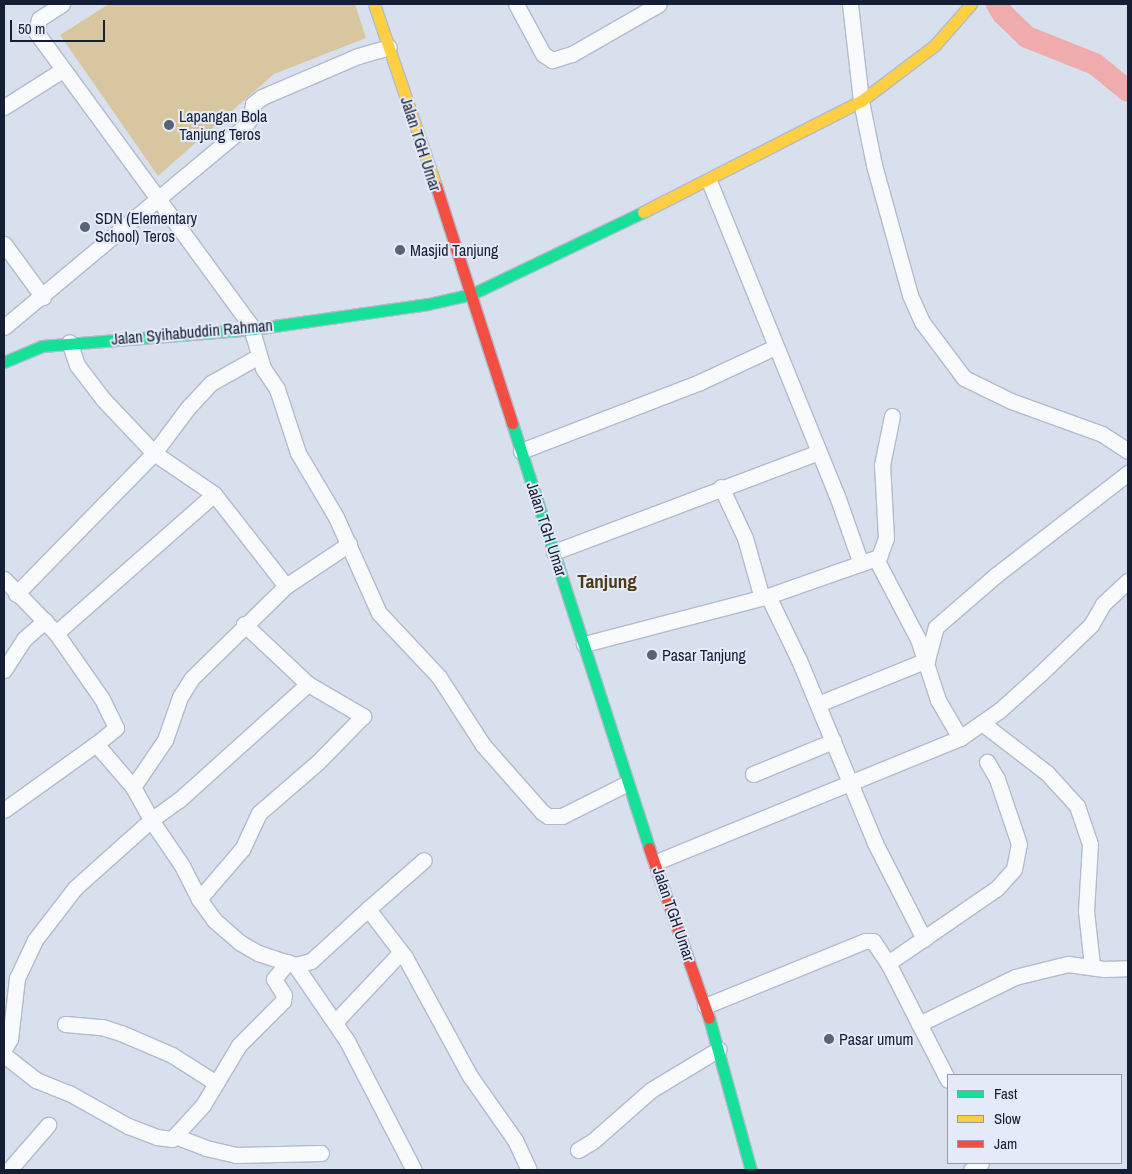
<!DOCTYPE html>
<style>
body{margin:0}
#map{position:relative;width:1132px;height:1174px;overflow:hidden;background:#d8e0ee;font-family:"Archivo Narrow",sans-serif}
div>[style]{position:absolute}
.green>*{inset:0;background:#d8c6a0}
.river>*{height:22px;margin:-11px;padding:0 11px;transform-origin:11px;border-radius:11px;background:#f0abac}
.roads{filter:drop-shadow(1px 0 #b1bbcc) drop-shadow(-1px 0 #b1bbcc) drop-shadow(0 1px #b1bbcc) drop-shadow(0 -1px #b1bbcc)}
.street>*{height:15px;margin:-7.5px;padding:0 7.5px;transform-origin:7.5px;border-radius:7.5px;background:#f9fafc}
.fast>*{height:11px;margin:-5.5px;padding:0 5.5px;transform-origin:5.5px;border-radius:5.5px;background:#16e098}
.slow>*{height:11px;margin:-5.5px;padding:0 5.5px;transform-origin:5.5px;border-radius:5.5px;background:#ffcf43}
.jam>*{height:11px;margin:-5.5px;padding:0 5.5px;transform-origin:5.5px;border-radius:5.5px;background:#f24e42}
.dots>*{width:14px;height:14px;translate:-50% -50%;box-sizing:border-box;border:2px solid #e4eaf7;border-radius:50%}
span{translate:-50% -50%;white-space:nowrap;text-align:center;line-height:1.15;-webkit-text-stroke:4px #e4eaf7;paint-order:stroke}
.poi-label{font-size:16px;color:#141f36}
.left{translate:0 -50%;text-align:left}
.street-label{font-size:16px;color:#141f36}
.quarter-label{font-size:19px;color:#4e3b15;font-weight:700}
.frame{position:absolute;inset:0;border:5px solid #141f36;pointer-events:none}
.legend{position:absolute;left:947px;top:1074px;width:175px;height:90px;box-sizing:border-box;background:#e4eaf7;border:1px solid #9199aa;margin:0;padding:6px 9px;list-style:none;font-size:15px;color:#141f36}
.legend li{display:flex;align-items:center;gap:10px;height:25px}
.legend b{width:25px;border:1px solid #9199aa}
.scale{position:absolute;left:10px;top:20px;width:95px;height:22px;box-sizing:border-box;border:2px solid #141f36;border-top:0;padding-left:6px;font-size:15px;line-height:18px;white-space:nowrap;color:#141f36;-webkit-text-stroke:4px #e4eaf7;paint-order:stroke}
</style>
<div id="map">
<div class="green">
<div style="clip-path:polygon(109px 4px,355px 4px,366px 38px,274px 74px,158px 176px,60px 35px)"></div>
</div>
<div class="river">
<div style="left:997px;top:4px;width:12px;rotate:59deg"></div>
<div style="left:1003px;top:14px;width:33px;rotate:44deg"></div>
<div style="left:1027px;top:37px;width:73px;rotate:21.7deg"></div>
<div style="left:1095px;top:64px;width:43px;rotate:39.3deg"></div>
</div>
<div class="roads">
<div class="street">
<div style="left:62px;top:4px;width:27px;rotate:147deg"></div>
<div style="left:39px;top:19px;width:13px;rotate:103deg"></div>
<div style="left:36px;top:32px;width:362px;rotate:53.8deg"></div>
<div style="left:250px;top:324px;width:46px;rotate:73.5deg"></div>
<div style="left:263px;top:368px;width:25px;rotate:56deg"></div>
<div style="left:277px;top:389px;width:67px;rotate:71.8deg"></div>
<div style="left:298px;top:453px;width:74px;rotate:59.3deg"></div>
<div style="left:336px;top:517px;width:105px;rotate:65.9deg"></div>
<div style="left:379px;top:613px;width:88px;rotate:46.8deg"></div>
<div style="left:439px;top:677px;width:81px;rotate:57.1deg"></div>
<div style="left:483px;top:745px;width:89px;rotate:48.6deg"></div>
<div style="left:542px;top:812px;width:7px;rotate:34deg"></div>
<div style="left:548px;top:816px;width:14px"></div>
<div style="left:562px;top:816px;width:72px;rotate:-26.6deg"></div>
<div style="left:516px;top:4px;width:57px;rotate:61.6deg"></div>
<div style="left:543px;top:54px;width:11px;rotate:34deg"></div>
<div style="left:552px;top:60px;width:21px;rotate:-17deg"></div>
<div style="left:572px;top:54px;width:100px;rotate:-29.9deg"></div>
<div style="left:850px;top:4px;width:98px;rotate:83.5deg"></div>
<div style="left:861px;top:101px;width:65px;rotate:78.5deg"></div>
<div style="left:874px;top:165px;width:135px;rotate:74.5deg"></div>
<div style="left:910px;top:295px;width:30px;rotate:66deg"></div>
<div style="left:922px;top:322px;width:70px;rotate:53.1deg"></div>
<div style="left:964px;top:378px;width:52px;rotate:26.1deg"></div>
<div style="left:1011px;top:401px;width:97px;rotate:19.9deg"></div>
<div style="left:1102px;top:434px;width:31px;rotate:33deg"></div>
<div style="left:4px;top:107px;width:67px;rotate:-32.3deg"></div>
<div style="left:709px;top:181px;width:337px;rotate:67.9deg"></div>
<div style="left:836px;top:493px;width:75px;rotate:70.6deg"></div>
<div style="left:4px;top:244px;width:66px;rotate:53.7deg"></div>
<div style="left:4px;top:327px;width:312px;rotate:-39.8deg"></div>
<div style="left:244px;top:127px;width:12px;rotate:-55deg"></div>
<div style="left:251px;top:117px;width:13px;rotate:-81deg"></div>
<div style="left:253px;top:104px;width:11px;rotate:-38deg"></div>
<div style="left:262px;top:97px;width:104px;rotate:-23.1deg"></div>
<div style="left:358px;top:56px;width:32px;rotate:-16deg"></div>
<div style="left:259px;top:356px;width:55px;rotate:150.6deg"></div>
<div style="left:211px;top:383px;width:35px;rotate:133deg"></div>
<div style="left:187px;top:409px;width:55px;rotate:126.9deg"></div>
<div style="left:154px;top:453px;width:73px;rotate:34.3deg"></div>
<div style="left:214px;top:494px;width:117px;rotate:52deg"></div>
<div style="left:521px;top:451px;width:192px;rotate:-21.1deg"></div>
<div style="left:700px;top:382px;width:83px;rotate:-25deg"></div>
<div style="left:721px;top:487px;width:56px;rotate:64.8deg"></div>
<div style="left:745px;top:538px;width:62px;rotate:74.2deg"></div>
<div style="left:554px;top:552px;width:283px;rotate:-20.7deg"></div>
<div style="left:876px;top:559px;width:90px;rotate:62.3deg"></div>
<div style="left:918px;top:639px;width:64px;rotate:71.8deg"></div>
<div style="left:938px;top:700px;width:44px;rotate:59.9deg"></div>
<div style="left:4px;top:579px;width:75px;rotate:46.1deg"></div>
<div style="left:56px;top:633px;width:80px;rotate:55.1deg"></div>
<div style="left:102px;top:699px;width:32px;rotate:64deg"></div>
<div style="left:116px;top:728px;width:26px;rotate:141deg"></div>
<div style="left:96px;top:744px;width:57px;rotate:49.3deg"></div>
<div style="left:133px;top:787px;width:38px;rotate:61deg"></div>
<div style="left:151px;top:820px;width:102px;rotate:138.2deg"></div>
<div style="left:75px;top:888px;width:66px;rotate:127.6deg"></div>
<div style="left:35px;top:940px;width:42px;rotate:115.3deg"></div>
<div style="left:17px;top:978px;width:61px;rotate:96.5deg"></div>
<div style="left:10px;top:1039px;width:12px;rotate:121deg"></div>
<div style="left:16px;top:594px;width:197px;rotate:-45.6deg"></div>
<div style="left:154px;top:453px;width:74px;rotate:-133.4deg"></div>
<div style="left:103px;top:399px;width:43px;rotate:-127.4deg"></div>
<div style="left:77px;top:365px;width:24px;rotate:-109deg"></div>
<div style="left:768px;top:596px;width:71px;rotate:64.2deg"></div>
<div style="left:799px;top:660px;width:198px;rotate:67.4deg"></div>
<div style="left:875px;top:843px;width:108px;rotate:63deg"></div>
<div style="left:244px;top:624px;width:88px;rotate:43.2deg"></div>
<div style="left:308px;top:684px;width:64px;rotate:30.2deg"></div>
<div style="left:363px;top:716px;width:64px;rotate:134.4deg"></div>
<div style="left:318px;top:762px;width:78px;rotate:139.2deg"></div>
<div style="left:259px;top:813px;width:40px;rotate:115deg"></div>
<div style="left:242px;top:849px;width:66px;rotate:130.7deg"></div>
<div style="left:199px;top:899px;width:26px;rotate:54deg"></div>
<div style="left:214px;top:920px;width:33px;rotate:41deg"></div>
<div style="left:239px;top:942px;width:22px;rotate:30deg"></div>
<div style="left:258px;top:953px;width:39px;rotate:18deg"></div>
<div style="left:295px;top:965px;width:16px;rotate:-14deg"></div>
<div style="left:311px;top:961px;width:77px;rotate:-42.4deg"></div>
<div style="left:368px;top:909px;width:61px;rotate:52.4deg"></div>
<div style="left:405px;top:957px;width:136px;rotate:61.4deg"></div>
<div style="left:470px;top:1076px;width:78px;rotate:54.9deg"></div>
<div style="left:515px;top:1140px;width:33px;rotate:65deg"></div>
<div style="left:56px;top:633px;width:210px;rotate:-41.3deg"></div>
<div style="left:584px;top:644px;width:190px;rotate:-14.6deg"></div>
<div style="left:768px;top:596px;width:118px;rotate:-19.4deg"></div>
<div style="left:879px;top:557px;width:20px;rotate:-70deg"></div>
<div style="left:886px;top:538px;width:73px;rotate:-93.1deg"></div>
<div style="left:882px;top:465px;width:50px;rotate:-78.5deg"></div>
<div style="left:4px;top:670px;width:37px;rotate:-57deg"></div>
<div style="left:24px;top:639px;width:28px;rotate:-41deg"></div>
<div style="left:818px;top:704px;width:118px;rotate:-22deg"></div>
<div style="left:927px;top:660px;width:34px;rotate:-75deg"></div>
<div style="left:936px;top:627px;width:79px;rotate:-40.9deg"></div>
<div style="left:996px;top:575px;width:167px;rotate:-37.7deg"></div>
<div style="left:982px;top:723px;width:82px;rotate:37.6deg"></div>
<div style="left:1047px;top:773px;width:45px;rotate:47.7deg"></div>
<div style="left:1077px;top:806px;width:40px;rotate:71.1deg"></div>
<div style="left:1090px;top:844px;width:67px;rotate:93.4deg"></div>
<div style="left:1086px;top:911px;width:54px;rotate:83.7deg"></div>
<div style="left:753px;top:774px;width:87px;rotate:-22.4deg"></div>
<div style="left:133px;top:787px;width:57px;rotate:-55.8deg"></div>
<div style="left:165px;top:740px;width:46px;rotate:-70.8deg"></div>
<div style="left:180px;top:697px;width:22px;rotate:-58deg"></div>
<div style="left:192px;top:678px;width:132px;rotate:-44.4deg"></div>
<div style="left:286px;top:586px;width:76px;rotate:-33.7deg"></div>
<div style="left:4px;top:810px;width:113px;rotate:-35.7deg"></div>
<div style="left:656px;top:862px;width:328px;rotate:-22.2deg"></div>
<div style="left:960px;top:738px;width:49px;rotate:-35deg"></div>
<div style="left:1000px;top:710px;width:54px;rotate:-42deg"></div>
<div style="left:1040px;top:674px;width:71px;rotate:-43.9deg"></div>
<div style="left:1091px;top:625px;width:24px;rotate:-60deg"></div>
<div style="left:1103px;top:604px;width:34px;rotate:-43deg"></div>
<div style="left:199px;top:899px;width:39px;rotate:-117deg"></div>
<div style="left:181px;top:864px;width:53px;rotate:-124.3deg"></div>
<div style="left:151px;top:820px;width:34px;rotate:-36deg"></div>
<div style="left:179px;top:800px;width:173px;rotate:-42deg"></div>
<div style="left:368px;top:909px;width:74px;rotate:-41.2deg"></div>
<div style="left:888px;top:963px;width:132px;rotate:-34.5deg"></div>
<div style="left:997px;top:888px;width:25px;rotate:-48deg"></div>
<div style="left:1014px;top:869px;width:25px;rotate:-79deg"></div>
<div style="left:1019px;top:844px;width:69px;rotate:-108.7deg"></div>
<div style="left:997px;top:779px;width:20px;rotate:-120deg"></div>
<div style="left:295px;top:965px;width:92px;rotate:55.6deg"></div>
<div style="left:347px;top:1041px;width:145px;rotate:62.6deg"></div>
<div style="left:705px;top:1006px;width:173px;rotate:-22.1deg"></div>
<div style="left:865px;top:941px;width:8px"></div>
<div style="left:873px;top:941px;width:27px;rotate:56deg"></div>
<div style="left:888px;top:963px;width:131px;rotate:62.9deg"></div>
<div style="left:335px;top:1022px;width:96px;rotate:-46.7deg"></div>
<div style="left:65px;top:1024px;width:37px;rotate:5deg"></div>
<div style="left:102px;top:1027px;width:20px;rotate:18deg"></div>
<div style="left:121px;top:1033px;width:56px;rotate:23.3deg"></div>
<div style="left:172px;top:1055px;width:52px;rotate:32.5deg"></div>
<div style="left:919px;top:1024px;width:107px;rotate:-26.1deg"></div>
<div style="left:1015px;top:977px;width:55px;rotate:-13.8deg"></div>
<div style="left:1068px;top:964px;width:36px;rotate:8deg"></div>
<div style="left:1104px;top:969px;width:24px;rotate:-2deg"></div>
<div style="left:4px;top:1055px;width:41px;rotate:38deg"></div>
<div style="left:36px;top:1080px;width:35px;rotate:22deg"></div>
<div style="left:69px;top:1093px;width:68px;rotate:29.2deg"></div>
<div style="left:128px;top:1126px;width:31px;rotate:21deg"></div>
<div style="left:157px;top:1137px;width:15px;rotate:8deg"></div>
<div style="left:172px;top:1139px;width:46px;rotate:-47.6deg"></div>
<div style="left:203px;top:1105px;width:70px;rotate:-59deg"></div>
<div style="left:239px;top:1045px;width:62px;rotate:-45deg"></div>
<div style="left:283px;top:1001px;width:6px;rotate:-81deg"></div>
<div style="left:284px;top:995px;width:19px;rotate:-122deg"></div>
<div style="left:274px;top:979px;width:22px;rotate:-51deg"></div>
<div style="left:175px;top:1136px;width:33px;rotate:21deg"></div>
<div style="left:206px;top:1148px;width:31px;rotate:13deg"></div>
<div style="left:236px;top:1155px;width:85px;rotate:-1.3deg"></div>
<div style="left:578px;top:1150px;width:17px;rotate:-31deg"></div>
<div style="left:593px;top:1141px;width:77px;rotate:-41.3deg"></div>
<div style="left:651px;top:1090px;width:79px;rotate:-31.1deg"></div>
<div style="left:9px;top:1170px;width:60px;rotate:-49.1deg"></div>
<div style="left:971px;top:1170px;width:12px;rotate:-35deg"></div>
</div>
<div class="fast">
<div style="left:4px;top:362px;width:41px;rotate:-22.8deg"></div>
<div style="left:42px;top:346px;width:212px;rotate:-4.6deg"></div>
<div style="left:253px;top:329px;width:177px;rotate:-8.1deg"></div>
<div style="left:428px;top:304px;width:45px;rotate:-12.8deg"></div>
<div style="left:472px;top:294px;width:190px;rotate:-25.6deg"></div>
<div style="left:512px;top:423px;width:447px;rotate:72.1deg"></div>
<div style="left:709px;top:1018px;width:158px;rotate:74.6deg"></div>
</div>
<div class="slow">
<div style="left:374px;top:4px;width:192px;rotate:71.2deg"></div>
<div style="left:643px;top:212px;width:245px;rotate:-27deg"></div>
<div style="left:861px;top:101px;width:93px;rotate:-37.1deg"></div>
<div style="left:935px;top:45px;width:55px;rotate:-48.7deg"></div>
</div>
<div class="jam">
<div style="left:436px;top:186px;width:249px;rotate:72.2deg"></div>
<div style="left:649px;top:848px;width:180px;rotate:70.6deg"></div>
</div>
</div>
<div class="dots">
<div style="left:169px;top:125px;background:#596376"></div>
<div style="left:85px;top:227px;background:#596376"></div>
<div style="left:400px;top:250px;background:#596376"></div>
<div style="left:652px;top:655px;background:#596376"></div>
<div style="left:829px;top:1039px;background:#596376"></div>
</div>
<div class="poi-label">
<span class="left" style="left:179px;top:125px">Lapangan Bola<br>Tanjung Teros</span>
<span class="left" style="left:95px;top:227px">SDN (Elementary<br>School) Teros</span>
<span class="left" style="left:410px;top:250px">Masjid Tanjung</span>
<span class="left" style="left:662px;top:655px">Pasar Tanjung</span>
<span class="left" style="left:839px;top:1039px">Pasar umum</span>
</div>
<div class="street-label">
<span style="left:421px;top:144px;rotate:72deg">Jalan TGH Umar</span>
<span style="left:192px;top:332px;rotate:-5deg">Jalan Syihabuddin Rahman</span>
<span style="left:547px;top:529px;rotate:72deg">Jalan TGH Umar</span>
<span style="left:674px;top:914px;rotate:71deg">Jalan TGH Umar</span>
</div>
<div class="quarter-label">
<span style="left:607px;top:582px">Tanjung</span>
</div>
<div class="frame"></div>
<ul class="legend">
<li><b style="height:6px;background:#16e098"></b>Fast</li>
<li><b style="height:6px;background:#ffcf43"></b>Slow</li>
<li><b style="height:6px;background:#f24e42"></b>Jam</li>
</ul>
<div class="scale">50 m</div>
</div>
